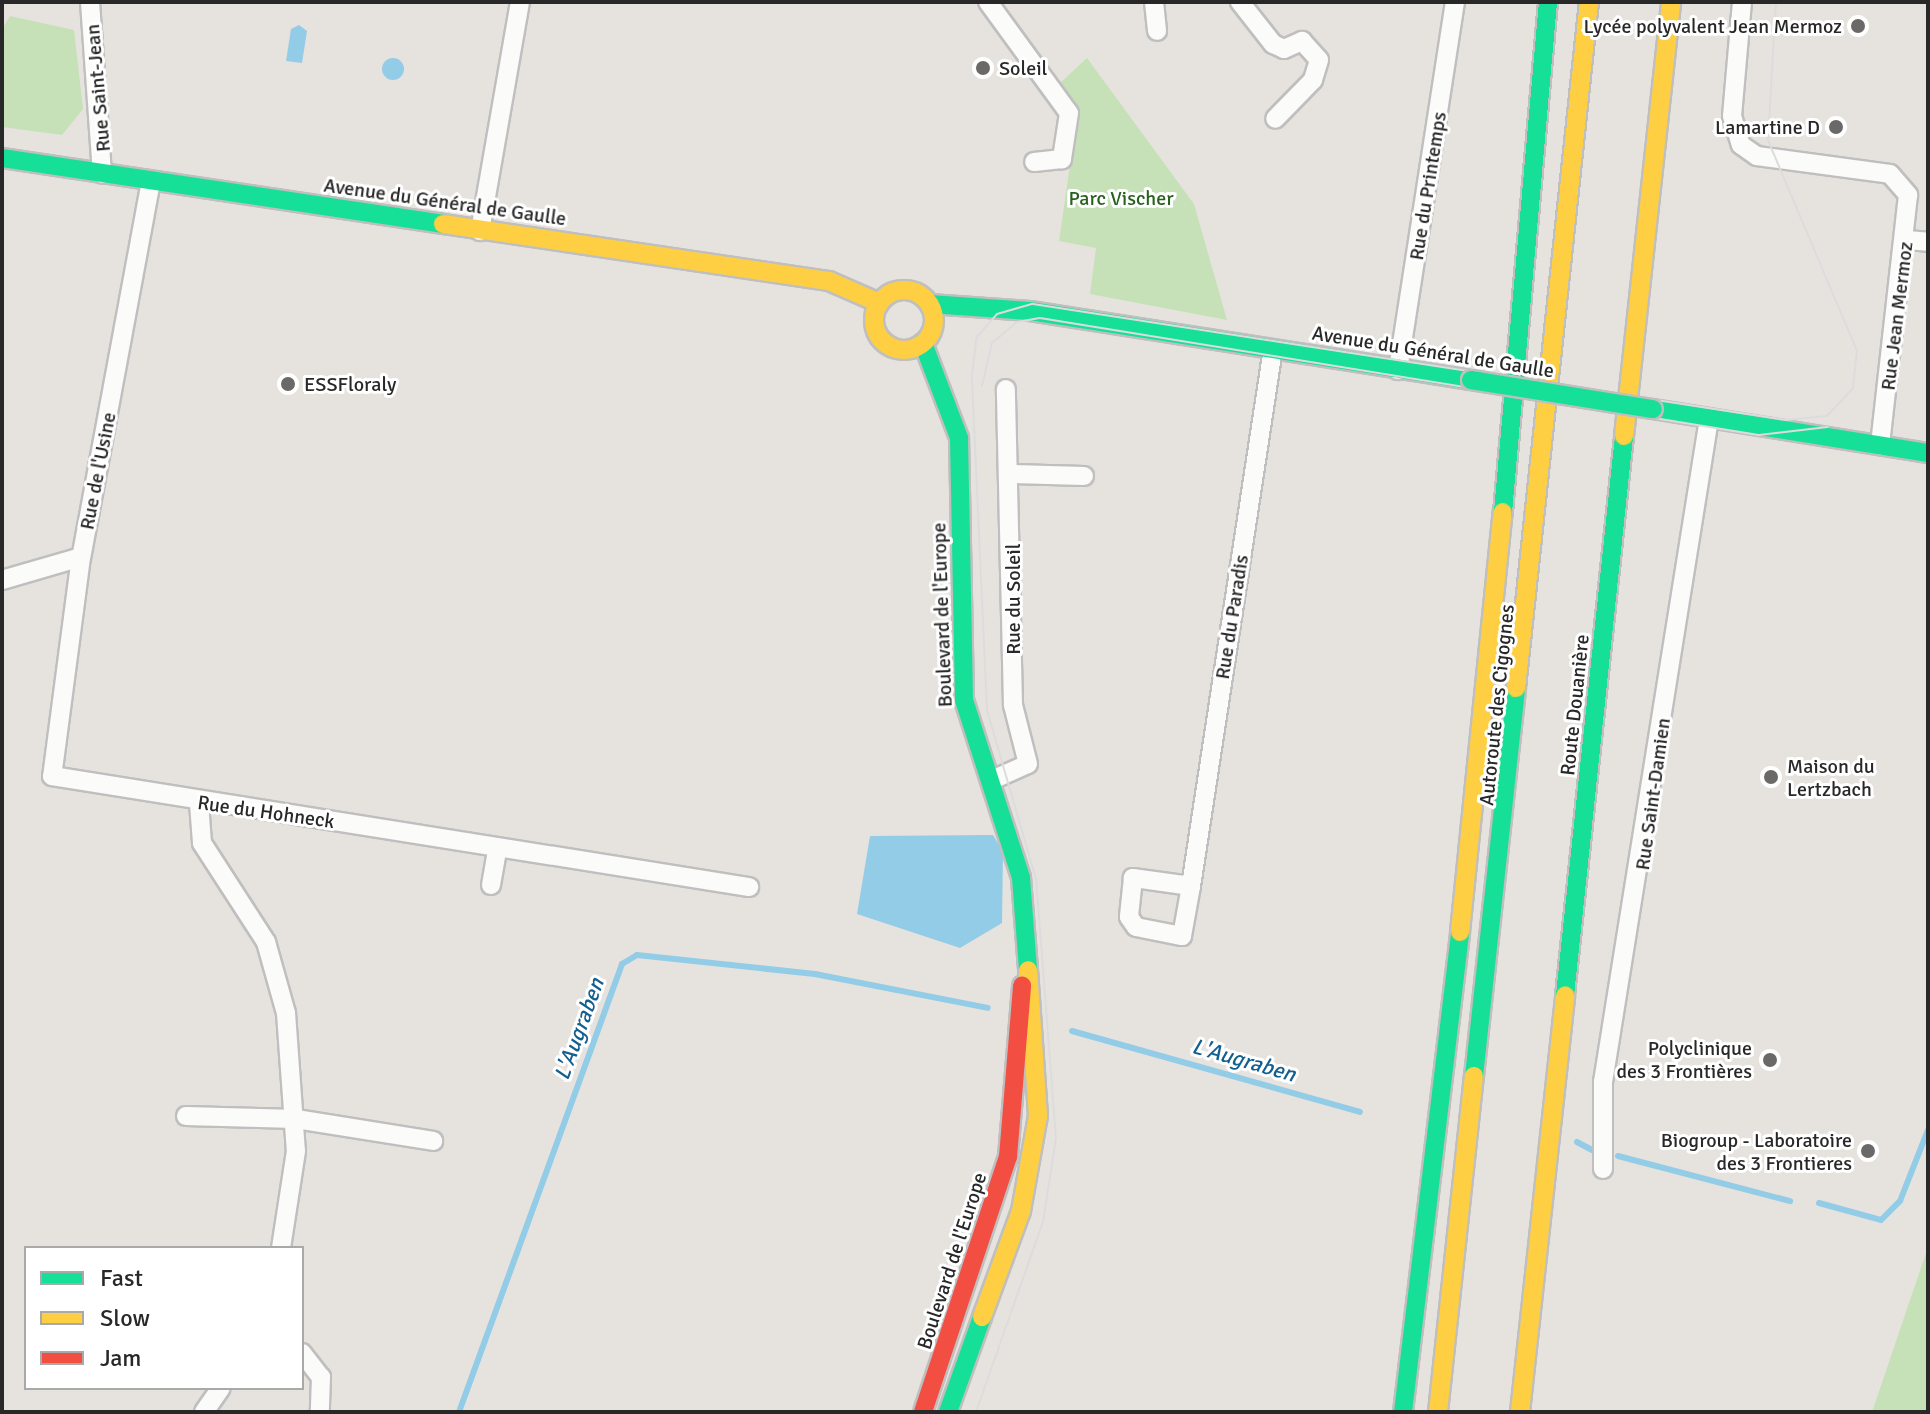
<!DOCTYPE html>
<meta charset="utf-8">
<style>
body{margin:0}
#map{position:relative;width:1930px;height:1414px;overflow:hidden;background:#e6e3de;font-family:Signika,sans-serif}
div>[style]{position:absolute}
.green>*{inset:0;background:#c6e1b8}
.water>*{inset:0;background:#93cce6}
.round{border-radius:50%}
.stream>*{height:6px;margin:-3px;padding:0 3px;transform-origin:3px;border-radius:3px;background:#93cce6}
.roads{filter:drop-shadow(2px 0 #c0bfbf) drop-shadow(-2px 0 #c0bfbf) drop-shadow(0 2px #c0bfbf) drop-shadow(0 -2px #c0bfbf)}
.street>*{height:18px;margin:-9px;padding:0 9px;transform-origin:9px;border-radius:9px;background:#fbfbfa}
.fast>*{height:18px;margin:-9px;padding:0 9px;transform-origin:9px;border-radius:9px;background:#16e098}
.slow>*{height:18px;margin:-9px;padding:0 9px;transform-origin:9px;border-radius:9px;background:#ffcf43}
.slow>.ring{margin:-9px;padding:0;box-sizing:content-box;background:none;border:18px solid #ffcf43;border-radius:50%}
.jam>*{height:18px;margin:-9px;padding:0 9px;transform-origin:9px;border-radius:9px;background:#f24e42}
.tram>*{height:2px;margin:-1px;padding:0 1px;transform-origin:1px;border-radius:1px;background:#dddcdd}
.bridges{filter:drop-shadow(2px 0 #c0bfbf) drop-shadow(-2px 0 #c0bfbf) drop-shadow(0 2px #c0bfbf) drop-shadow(0 -2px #c0bfbf)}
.fast-bridge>*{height:18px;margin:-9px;padding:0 9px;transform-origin:9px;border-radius:9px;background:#16e098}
.dots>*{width:22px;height:22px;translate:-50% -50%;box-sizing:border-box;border:4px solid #fff;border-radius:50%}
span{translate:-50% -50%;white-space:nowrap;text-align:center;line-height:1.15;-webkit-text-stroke:6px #fff;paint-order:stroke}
.poi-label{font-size:20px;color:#282828}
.right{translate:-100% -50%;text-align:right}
.left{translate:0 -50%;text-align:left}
.street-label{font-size:20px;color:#282828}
.park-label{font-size:20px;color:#27611c}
.water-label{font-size:22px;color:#125f92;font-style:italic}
.frame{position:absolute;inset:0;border:4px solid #282828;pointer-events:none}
.legend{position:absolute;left:24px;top:1246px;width:280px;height:144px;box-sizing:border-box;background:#fff;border:2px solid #a9a9a9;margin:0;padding:10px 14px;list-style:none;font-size:24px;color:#282828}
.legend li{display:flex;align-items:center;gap:16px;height:40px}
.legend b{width:40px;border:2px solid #a9a9a9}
</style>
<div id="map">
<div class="green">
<div style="clip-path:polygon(10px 16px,74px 30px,83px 109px,62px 135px,2px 127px,2px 29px)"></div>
<div style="clip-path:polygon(1087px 58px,1194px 204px,1227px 320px,1090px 294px,1096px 248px,1059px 241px,1078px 110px,1060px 83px)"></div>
<div style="clip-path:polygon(1928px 1247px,1928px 1412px,1872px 1412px)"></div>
</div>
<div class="water">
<div style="clip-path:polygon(299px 25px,307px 31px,302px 63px,286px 61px,291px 29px)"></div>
<div class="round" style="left:382px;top:58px;width:22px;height:22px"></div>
<div style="clip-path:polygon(993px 835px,1003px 852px,1002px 923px,960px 948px,857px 914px,870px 836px)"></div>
</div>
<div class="stream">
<div style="left:1072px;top:1031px;width:299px;rotate:15.7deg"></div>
<div style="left:1577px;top:1142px;width:17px;rotate:28deg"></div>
<div style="left:1618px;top:1156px;width:178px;rotate:14.7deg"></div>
<div style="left:1819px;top:1203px;width:64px;rotate:15.3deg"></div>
<div style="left:1881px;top:1220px;width:27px;rotate:-45deg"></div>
<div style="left:1900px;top:1201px;width:76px;rotate:-68.5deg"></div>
<div style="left:459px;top:1412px;width:477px;rotate:-70deg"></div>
<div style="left:622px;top:964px;width:17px;rotate:-31deg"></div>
<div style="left:637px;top:955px;width:179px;rotate:6.1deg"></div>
<div style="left:815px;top:974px;width:176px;rotate:11.1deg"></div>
</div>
<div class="roads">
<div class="street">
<div style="left:90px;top:2px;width:172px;rotate:86deg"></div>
<div style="left:988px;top:2px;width:137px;rotate:53.9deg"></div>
<div style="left:1069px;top:113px;width:47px;rotate:98.7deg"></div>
<div style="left:1062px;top:159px;width:28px;rotate:174deg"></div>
<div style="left:1154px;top:2px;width:29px;rotate:84deg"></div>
<div style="left:1240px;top:2px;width:53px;rotate:51.8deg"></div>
<div style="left:1273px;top:44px;width:12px;rotate:24deg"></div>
<div style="left:1284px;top:49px;width:20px;rotate:-24deg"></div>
<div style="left:1302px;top:41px;width:25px;rotate:48deg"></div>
<div style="left:1319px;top:60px;width:21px;rotate:107deg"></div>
<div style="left:1313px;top:80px;width:54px;rotate:134.3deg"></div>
<div style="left:1742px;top:2px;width:114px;rotate:95deg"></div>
<div style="left:1732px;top:116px;width:30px;rotate:73deg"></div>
<div style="left:1741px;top:145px;width:19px;rotate:35deg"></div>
<div style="left:1757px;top:156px;width:134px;rotate:7.7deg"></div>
<div style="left:1890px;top:174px;width:28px;rotate:49deg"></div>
<div style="left:1908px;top:195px;width:252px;rotate:96.4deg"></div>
<div style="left:151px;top:181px;width:382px;rotate:100.5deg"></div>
<div style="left:81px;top:557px;width:221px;rotate:97.5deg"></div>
<div style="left:52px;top:776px;width:706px;rotate:9.05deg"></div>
<div style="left:480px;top:231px;width:232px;rotate:-80.1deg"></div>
<div style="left:1907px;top:240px;width:21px;rotate:5deg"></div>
<div style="left:1398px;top:370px;width:372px;rotate:-81.2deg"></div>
<div style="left:1013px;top:474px;width:71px;rotate:1.6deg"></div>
<div style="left:2px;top:580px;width:82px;rotate:-16.2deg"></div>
<div style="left:992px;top:780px;width:39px;rotate:-24deg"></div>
<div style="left:1028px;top:764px;width:61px;rotate:-104.3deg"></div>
<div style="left:1013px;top:705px;width:316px;rotate:-91.3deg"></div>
<div style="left:199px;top:803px;width:40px;rotate:85.7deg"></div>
<div style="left:202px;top:843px;width:118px;rotate:57.1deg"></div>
<div style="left:266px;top:942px;width:74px;rotate:74.3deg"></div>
<div style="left:286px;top:1013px;width:138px;rotate:85.9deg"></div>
<div style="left:296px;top:1151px;width:98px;rotate:98.8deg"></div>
<div style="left:491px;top:885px;width:36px;rotate:-80deg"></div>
<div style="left:1191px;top:886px;width:59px;rotate:-172.1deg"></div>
<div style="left:1133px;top:878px;width:39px;rotate:96deg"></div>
<div style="left:1129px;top:917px;width:12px;rotate:55deg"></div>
<div style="left:1136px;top:927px;width:47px;rotate:11.1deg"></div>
<div style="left:1182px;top:936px;width:51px;rotate:-79.8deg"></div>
<div style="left:1191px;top:886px;width:543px;rotate:-81.32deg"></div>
<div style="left:186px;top:1116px;width:110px;rotate:1.6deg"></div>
<div style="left:296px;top:1119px;width:139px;rotate:9.1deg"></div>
<div style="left:1603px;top:1169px;width:87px;rotate:-90deg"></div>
<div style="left:1603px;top:1082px;width:671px;rotate:-80.92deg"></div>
<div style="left:302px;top:1353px;width:31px;rotate:52deg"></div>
<div style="left:321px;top:1377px;width:35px;rotate:92deg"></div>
<div style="left:204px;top:1412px;width:29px;rotate:-55deg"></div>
</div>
<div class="fast">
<div style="left:2px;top:158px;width:446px;rotate:8.5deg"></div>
<div style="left:930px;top:304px;width:100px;rotate:4deg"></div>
<div style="left:1030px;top:311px;width:446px;rotate:8.9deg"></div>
<div style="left:923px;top:343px;width:102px;rotate:69.2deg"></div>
<div style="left:959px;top:438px;width:262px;rotate:88.9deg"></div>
<div style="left:964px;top:700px;width:187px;rotate:72.2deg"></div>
<div style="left:1021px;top:878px;width:92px;rotate:85.6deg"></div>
<div style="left:1653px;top:409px;width:278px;rotate:9.1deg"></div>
<div style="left:1503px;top:512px;width:512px;rotate:-84.96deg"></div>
<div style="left:1565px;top:995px;width:562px;rotate:-83.97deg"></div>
<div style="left:1474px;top:1076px;width:390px;rotate:-83.8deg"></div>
<div style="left:948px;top:1412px;width:101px;rotate:-70.3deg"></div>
<div style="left:1403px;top:1412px;width:483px;rotate:-83.2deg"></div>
</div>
<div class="slow">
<div style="left:443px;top:224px;width:390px;rotate:8.4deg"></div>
<div style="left:829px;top:281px;width:55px;rotate:23.7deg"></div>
<div class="ring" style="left:874px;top:290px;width:42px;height:42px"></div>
<div style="left:1624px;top:436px;width:437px;rotate:-83.8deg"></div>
<div style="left:1516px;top:688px;width:690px;rotate:-83.93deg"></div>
<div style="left:1460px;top:932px;width:422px;rotate:-84.2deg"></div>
<div style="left:982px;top:1317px;width:113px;rotate:-69.8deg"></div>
<div style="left:1021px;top:1211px;width:97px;rotate:-79.9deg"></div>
<div style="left:1038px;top:1116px;width:146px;rotate:-93.9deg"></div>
<div style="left:1438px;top:1412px;width:338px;rotate:-83.9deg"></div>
<div style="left:1520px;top:1412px;width:419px;rotate:-83.8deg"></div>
</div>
<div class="jam">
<div style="left:923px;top:1412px;width:269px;rotate:-71.6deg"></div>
<div style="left:1008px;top:1157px;width:172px;rotate:-85.3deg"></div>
</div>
</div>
<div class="tram">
<div style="left:982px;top:386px;width:44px;rotate:-76.9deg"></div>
<div style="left:992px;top:343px;width:33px;rotate:-40deg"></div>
<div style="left:1017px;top:322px;width:23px;rotate:-10deg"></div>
<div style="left:1040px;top:318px;width:728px;rotate:9.24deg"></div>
<div style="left:1759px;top:435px;width:69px;rotate:-6.6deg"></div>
<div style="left:976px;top:1412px;width:201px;rotate:-70.6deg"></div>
<div style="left:1043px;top:1222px;width:85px;rotate:-81.2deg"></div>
<div style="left:1056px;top:1138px;width:260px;rotate:-94.4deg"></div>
<div style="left:1036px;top:879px;width:176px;rotate:-106.2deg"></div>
<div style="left:987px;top:710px;width:335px;rotate:-92.6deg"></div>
<div style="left:972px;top:375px;width:38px;rotate:-83deg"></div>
<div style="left:977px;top:337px;width:30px;rotate:-49deg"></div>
<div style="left:997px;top:314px;width:37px;rotate:-16deg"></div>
<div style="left:1033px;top:304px;width:762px;rotate:8.76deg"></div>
<div style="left:1786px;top:420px;width:41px;rotate:-5.6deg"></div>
<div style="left:1827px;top:416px;width:38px;rotate:-47deg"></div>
<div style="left:1853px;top:388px;width:37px;rotate:-84deg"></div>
<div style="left:1857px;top:351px;width:229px;rotate:-112.9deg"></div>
<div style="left:1768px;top:140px;width:138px;rotate:-86.7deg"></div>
</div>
<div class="bridges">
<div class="fast-bridge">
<div style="left:1471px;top:380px;width:184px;rotate:9.1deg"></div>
</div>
</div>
<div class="dots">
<div style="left:1858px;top:26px;background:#6a6968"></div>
<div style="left:983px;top:68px;background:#6a6968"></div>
<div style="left:1836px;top:127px;background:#6a6968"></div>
<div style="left:288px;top:384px;background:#6a6968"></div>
<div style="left:1771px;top:777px;background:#6a6968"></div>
<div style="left:1770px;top:1060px;background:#6a6968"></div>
<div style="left:1868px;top:1151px;background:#6a6968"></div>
</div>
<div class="poi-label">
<span class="right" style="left:1842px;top:26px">Lycée polyvalent Jean Mermoz</span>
<span class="left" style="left:999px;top:68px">Soleil</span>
<span class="right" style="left:1820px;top:127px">Lamartine D</span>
<span class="left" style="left:304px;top:384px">ESSFloraly</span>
<span class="left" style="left:1787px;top:778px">Maison du<br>Lertzbach</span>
<span class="right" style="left:1752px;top:1060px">Polyclinique<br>des 3 Frontières</span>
<span class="right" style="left:1852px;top:1152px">Biogroup - Laboratoire<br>des 3 Frontieres</span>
</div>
<div class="street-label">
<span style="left:98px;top:88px;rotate:-95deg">Rue Saint-Jean</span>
<span style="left:1428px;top:186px;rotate:-81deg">Rue du Printemps</span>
<span style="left:445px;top:202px;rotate:8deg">Avenue du Général de Gaulle</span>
<span style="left:1897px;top:316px;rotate:-83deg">Rue Jean Mermoz</span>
<span style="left:1433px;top:352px;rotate:9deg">Avenue du Général de Gaulle</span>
<span style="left:98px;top:471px;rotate:-79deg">Rue de l'Usine</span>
<span style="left:1013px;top:599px;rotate:-90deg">Rue du Soleil</span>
<span style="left:942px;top:615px;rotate:-92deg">Boulevard de l'Europe</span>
<span style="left:1232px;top:617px;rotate:-81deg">Rue du Paradis</span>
<span style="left:1497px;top:705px;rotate:-84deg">Autoroute des Cigognes</span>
<span style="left:1575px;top:705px;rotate:-84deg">Route Douanière</span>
<span style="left:1653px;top:794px;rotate:-82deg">Rue Saint-Damien</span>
<span style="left:266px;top:812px;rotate:8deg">Rue du Hohneck</span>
<span style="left:952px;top:1261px;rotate:-72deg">Boulevard de l'Europe</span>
</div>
<div class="park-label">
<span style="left:1121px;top:198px">Parc Vischer</span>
</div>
<div class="water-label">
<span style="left:579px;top:1029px;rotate:-70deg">L'Augraben</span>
<span style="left:1244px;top:1060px;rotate:16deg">L'Augraben</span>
</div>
<div class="frame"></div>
<ul class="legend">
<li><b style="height:10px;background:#16e098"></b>Fast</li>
<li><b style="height:10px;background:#ffcf43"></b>Slow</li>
<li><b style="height:10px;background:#f24e42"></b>Jam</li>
</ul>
</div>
